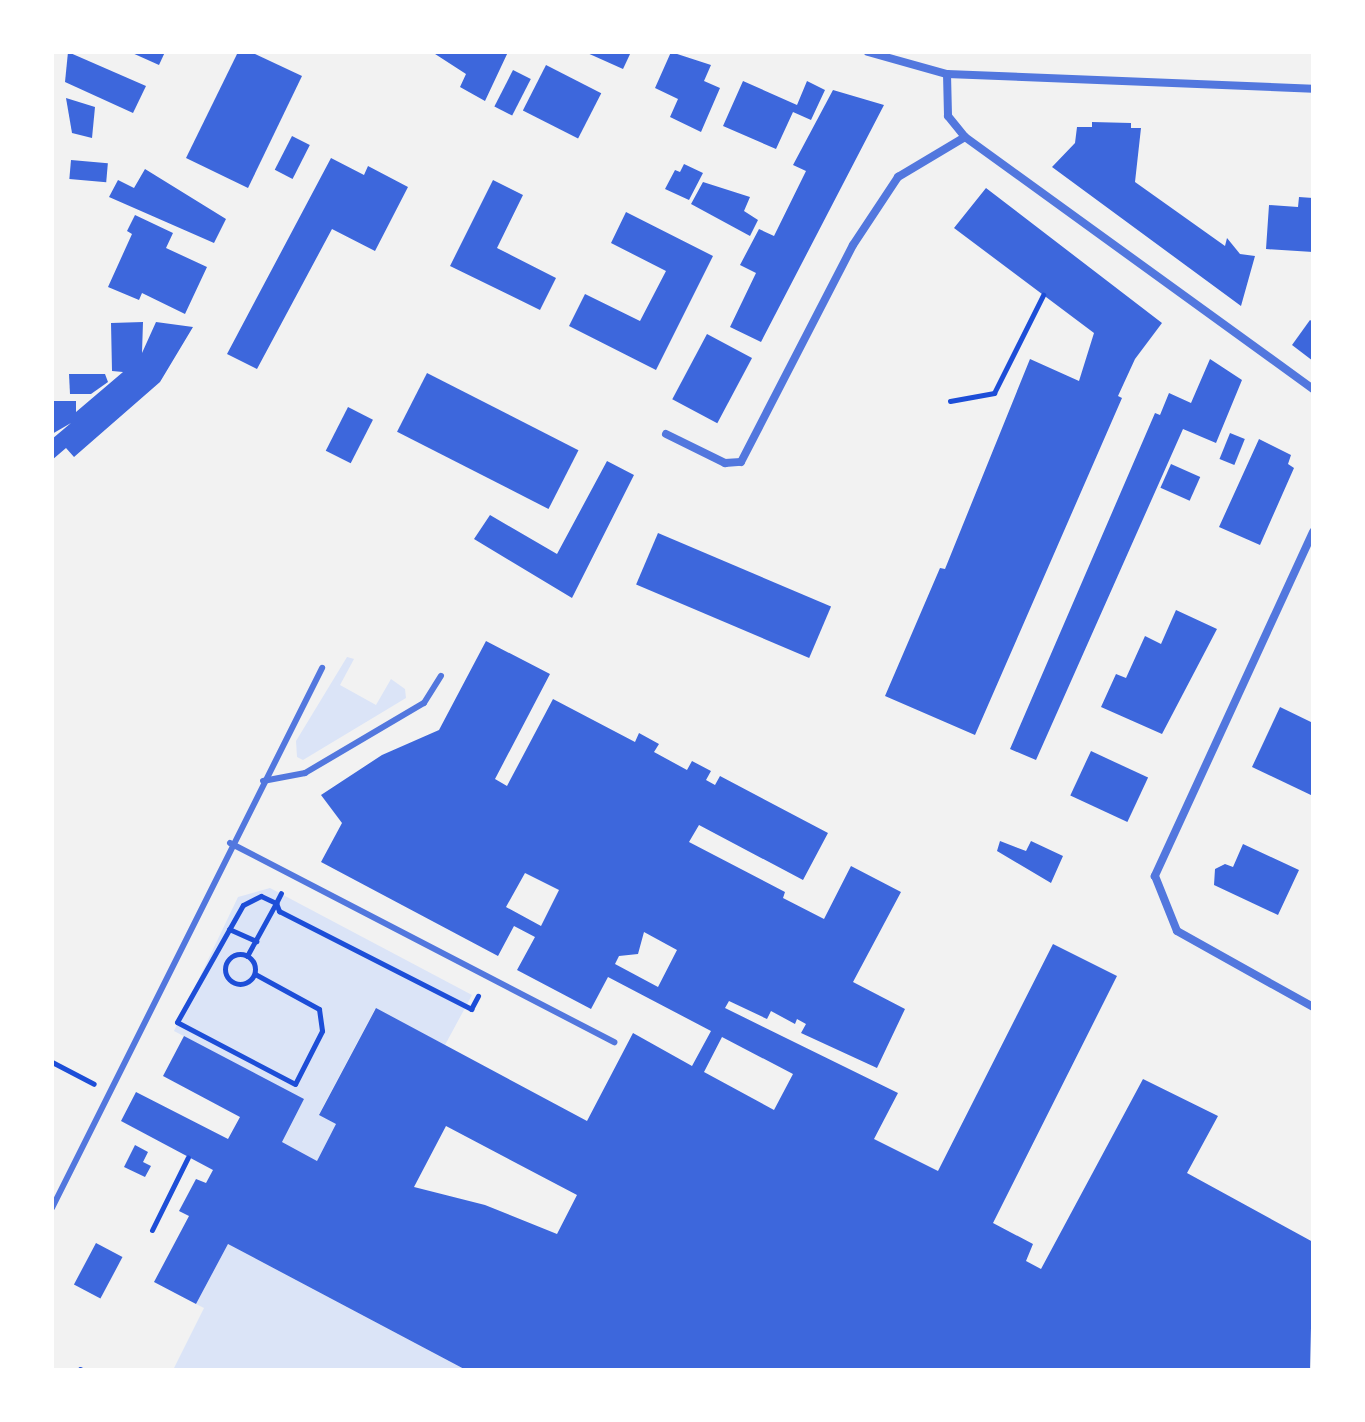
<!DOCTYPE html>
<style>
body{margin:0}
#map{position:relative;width:1365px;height:1422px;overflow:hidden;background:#f2f2f2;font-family:Jost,sans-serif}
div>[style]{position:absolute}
.green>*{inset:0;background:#dbe4f7}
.building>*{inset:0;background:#3d67dc;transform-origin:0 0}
.path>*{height:5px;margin:-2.5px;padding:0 2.5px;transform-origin:2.5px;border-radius:2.5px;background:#1d4ed8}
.path>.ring{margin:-2.5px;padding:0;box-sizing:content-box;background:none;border:5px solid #1d4ed8;border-radius:50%}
.service>*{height:6px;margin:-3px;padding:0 3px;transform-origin:3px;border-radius:3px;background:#5277de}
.minor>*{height:8px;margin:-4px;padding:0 4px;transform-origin:4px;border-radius:4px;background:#5277de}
span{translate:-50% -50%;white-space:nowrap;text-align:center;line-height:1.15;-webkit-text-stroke:8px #fff;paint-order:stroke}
.frame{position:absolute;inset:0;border:54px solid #fff;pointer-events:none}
</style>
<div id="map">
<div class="green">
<div style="clip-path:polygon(347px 657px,354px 659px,340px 685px,376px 705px,391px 679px,405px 689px,406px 698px,303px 760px,297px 757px,296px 741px)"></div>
<div style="clip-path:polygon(270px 888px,472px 995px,445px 1045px,375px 1009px,319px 1114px,336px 1124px,317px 1161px,282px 1142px,303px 1099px,174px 1031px,238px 897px)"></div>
<div style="clip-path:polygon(228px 1244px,466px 1370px,173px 1370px,204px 1308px,196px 1304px)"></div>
</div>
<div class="building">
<div style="clip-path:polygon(68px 52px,146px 86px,133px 113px,65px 82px)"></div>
<div style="clip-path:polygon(130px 52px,165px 52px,159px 65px)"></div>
<div style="clip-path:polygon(238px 52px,251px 52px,302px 76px,248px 188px,186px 158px)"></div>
<div style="clip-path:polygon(432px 52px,508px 52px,485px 101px,460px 87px,466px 74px)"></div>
<div style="clip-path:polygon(585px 52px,631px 52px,623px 69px)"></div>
<div style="clip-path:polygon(671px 52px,711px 65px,704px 81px,720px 88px,701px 132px,670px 117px,678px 99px,655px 88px)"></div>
<div style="left:546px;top:65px;width:62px;height:51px;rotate:27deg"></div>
<div style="left:513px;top:70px;width:20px;height:41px;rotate:27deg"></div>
<div style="clip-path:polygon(743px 81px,797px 105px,807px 81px,825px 90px,811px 120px,793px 112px,776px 149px,723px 126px)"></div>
<div style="clip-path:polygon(833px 90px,884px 105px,761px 342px,730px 327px,756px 273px,740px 265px,759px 229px,774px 236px,806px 171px,793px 165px)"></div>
<div style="clip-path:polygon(66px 98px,95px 107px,92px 138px,72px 133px)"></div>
<div style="clip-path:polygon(1092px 122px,1131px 123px,1131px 128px,1141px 128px,1135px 182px,1225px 246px,1227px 238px,1240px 254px,1255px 256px,1241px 306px,1052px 167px,1075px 143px,1077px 127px,1092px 127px)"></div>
<div style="left:292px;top:136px;width:20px;height:38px;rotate:27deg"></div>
<div style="clip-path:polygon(331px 158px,364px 175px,368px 166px,408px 187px,375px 251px,332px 229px,257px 369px,227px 354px)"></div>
<div style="left:71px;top:160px;width:37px;height:19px;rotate:5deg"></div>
<div style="clip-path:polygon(684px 164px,703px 173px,689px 200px,665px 189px,675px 170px,680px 172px)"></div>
<div style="clip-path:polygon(145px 169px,226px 219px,214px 243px,109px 197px,118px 180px,134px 188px)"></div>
<div style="clip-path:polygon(493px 180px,523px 195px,497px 248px,556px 278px,540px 310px,450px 266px)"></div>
<div style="clip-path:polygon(703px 182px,750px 197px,744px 211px,758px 220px,750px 236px,691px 204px)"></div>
<div style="clip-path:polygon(986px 188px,1162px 323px,1135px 359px,1118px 396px,1122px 398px,975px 735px,885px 696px,940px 568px,945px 569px,1030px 359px,1079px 381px,1094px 333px,954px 228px)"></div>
<div style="clip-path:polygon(1299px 197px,1313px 198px,1313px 252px,1266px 249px,1269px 205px,1298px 207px)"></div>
<div style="clip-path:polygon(626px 212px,713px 256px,656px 370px,569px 326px,585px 294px,640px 321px,666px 271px,611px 243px)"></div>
<div style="clip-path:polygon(135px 215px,173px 233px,166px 248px,207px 267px,185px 314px,142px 293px,139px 300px,108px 287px,132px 234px,127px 231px)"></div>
<div style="clip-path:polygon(1310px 320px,1313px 322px,1313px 361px,1292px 345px)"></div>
<div style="clip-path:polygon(143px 322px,142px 353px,156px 322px,193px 327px,160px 382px,74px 457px,66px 448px,52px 460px,52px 439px,71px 423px,52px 434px,52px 401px,76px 401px,76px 412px,123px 372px,112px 371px,111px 323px)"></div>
<div style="left:707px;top:334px;width:51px;height:74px;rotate:28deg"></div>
<div style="clip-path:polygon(1210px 359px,1242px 380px,1216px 443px,1183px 429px,1036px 760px,1010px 749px,1155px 413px,1160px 415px,1169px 393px,1191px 403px)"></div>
<div style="left:427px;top:373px;width:170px;height:66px;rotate:27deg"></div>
<div style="clip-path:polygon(69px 374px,105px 374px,108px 382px,91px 394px,70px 394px)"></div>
<div style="left:348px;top:407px;width:28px;height:49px;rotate:27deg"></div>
<div style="left:1230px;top:433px;width:16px;height:28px;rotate:22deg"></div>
<div style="clip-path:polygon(1259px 439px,1291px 455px,1288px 464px,1294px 468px,1260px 545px,1219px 527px)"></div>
<div style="clip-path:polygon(607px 461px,634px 475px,572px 598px,474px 539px,490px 515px,557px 554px)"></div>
<div style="left:1171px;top:464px;width:32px;height:26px;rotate:24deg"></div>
<div style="left:658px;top:533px;width:188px;height:56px;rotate:23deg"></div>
<div style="clip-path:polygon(1176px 610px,1217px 629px,1162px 734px,1101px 707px,1116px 674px,1126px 678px,1145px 636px,1161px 644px)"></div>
<div style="clip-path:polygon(evenodd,486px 641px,550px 674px,495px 779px,507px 786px,553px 699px,635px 742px,639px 733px,659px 744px,654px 752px,687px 770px,692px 761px,711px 771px,706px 780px,715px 785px,720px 776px,828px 833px,803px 880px,699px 825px,689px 842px,785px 892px,783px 898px,824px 919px,851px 866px,901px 892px,853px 982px,905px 1009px,877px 1068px,801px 1033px,806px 1024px,797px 1019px,795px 1024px,771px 1011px,767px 1019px,729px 1001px,725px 1008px,898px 1093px,874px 1139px,938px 1171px,1053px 944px,1117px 976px,993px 1223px,1033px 1244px,1026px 1261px,1041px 1269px,1143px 1079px,1218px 1116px,1187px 1173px,1313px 1242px,1310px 1370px,466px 1370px,228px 1244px,196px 1304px,154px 1282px,189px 1216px,179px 1211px,196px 1179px,206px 1183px,213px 1170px,121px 1121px,136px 1092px,228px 1139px,240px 1117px,163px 1076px,184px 1036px,304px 1099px,282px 1142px,317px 1161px,336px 1124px,319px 1115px,376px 1008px,587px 1121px,633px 1033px,692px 1066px,711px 1031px,608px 977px,591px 1009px,517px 970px,535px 937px,514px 926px,498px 956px,321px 862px,342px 823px,321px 795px,382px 755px,439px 730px,486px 641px,525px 873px,559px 890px,541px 926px,506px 907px,525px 873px,486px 641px,644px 932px,677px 950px,658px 987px,615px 964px,619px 956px,638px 954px,644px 932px,486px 641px,722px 1037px,793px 1074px,774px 1110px,704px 1072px,722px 1037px,486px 641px,446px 1126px,577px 1195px,557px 1234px,485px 1205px,414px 1187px,446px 1126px)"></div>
<div style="clip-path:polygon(1280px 707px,1313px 723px,1313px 796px,1252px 767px)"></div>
<div style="left:1091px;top:751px;width:63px;height:49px;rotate:25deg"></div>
<div style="clip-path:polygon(1000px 841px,1026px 851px,1031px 841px,1063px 856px,1051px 883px,997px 851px)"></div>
<div style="clip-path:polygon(1243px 844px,1299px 870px,1278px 915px,1214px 885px,1215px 869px,1225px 864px,1233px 867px)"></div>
<div style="clip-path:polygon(135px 1145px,148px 1152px,143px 1162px,151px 1166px,145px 1177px,124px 1167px)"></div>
<div style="left:96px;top:1243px;width:30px;height:47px;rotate:28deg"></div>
</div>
<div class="path">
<div style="left:950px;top:401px;width:45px;rotate:-10.3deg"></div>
<div style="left:994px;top:393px;width:110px;rotate:-63.4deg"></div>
<div style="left:276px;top:903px;width:9px;rotate:69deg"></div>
<div style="left:279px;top:911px;width:216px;rotate:27deg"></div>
<div style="left:471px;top:1009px;width:15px;rotate:-62deg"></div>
<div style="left:229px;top:929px;width:30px;rotate:24deg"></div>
<div class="ring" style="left:225px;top:954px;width:25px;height:25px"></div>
<div style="left:247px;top:956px;width:60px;rotate:-61.3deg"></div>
<div style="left:255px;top:974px;width:73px;rotate:28.7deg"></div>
<div style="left:319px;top:1009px;width:22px;rotate:82deg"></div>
<div style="left:322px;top:1031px;width:59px;rotate:117deg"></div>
<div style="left:295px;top:1084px;width:133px;rotate:-152.3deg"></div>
<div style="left:177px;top:1022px;width:134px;rotate:-60.6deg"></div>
<div style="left:243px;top:905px;width:20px;rotate:-27deg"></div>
<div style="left:261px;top:896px;width:17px;rotate:25deg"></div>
<div style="left:276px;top:903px;width:11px;rotate:-63deg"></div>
<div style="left:52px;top:1062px;width:47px;rotate:27.6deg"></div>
<div style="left:152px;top:1230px;width:81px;rotate:-63.7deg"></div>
<div style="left:80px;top:1369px;width:2px;rotate:27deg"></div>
</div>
<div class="service">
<div style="left:263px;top:781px;width:43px;rotate:-10.8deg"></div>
<div style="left:305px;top:773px;width:138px;rotate:-30.5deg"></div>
<div style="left:424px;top:703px;width:32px;rotate:-58deg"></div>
<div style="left:230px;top:843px;width:433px;rotate:27.4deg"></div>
<div style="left:52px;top:1208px;width:604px;rotate:-63.43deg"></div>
</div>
<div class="minor">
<div style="left:868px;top:52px;width:82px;rotate:15.6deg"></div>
<div style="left:947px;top:74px;width:366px;rotate:2.3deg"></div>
<div style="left:947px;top:74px;width:42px;rotate:88.6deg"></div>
<div style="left:948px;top:116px;width:27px;rotate:51deg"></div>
<div style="left:965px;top:137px;width:430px;rotate:35.9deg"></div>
<div style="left:666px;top:434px;width:66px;rotate:26.2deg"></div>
<div style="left:725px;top:463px;width:16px;rotate:-4deg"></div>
<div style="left:741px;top:462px;width:244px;rotate:-62.7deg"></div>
<div style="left:853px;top:245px;width:82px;rotate:-56.5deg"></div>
<div style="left:898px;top:177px;width:78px;rotate:-30.8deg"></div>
<div style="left:1313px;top:532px;width:379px;rotate:114.7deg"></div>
<div style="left:1155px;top:876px;width:59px;rotate:68.2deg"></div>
<div style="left:1177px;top:931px;width:156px;rotate:29.2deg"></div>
</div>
<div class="frame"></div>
</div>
